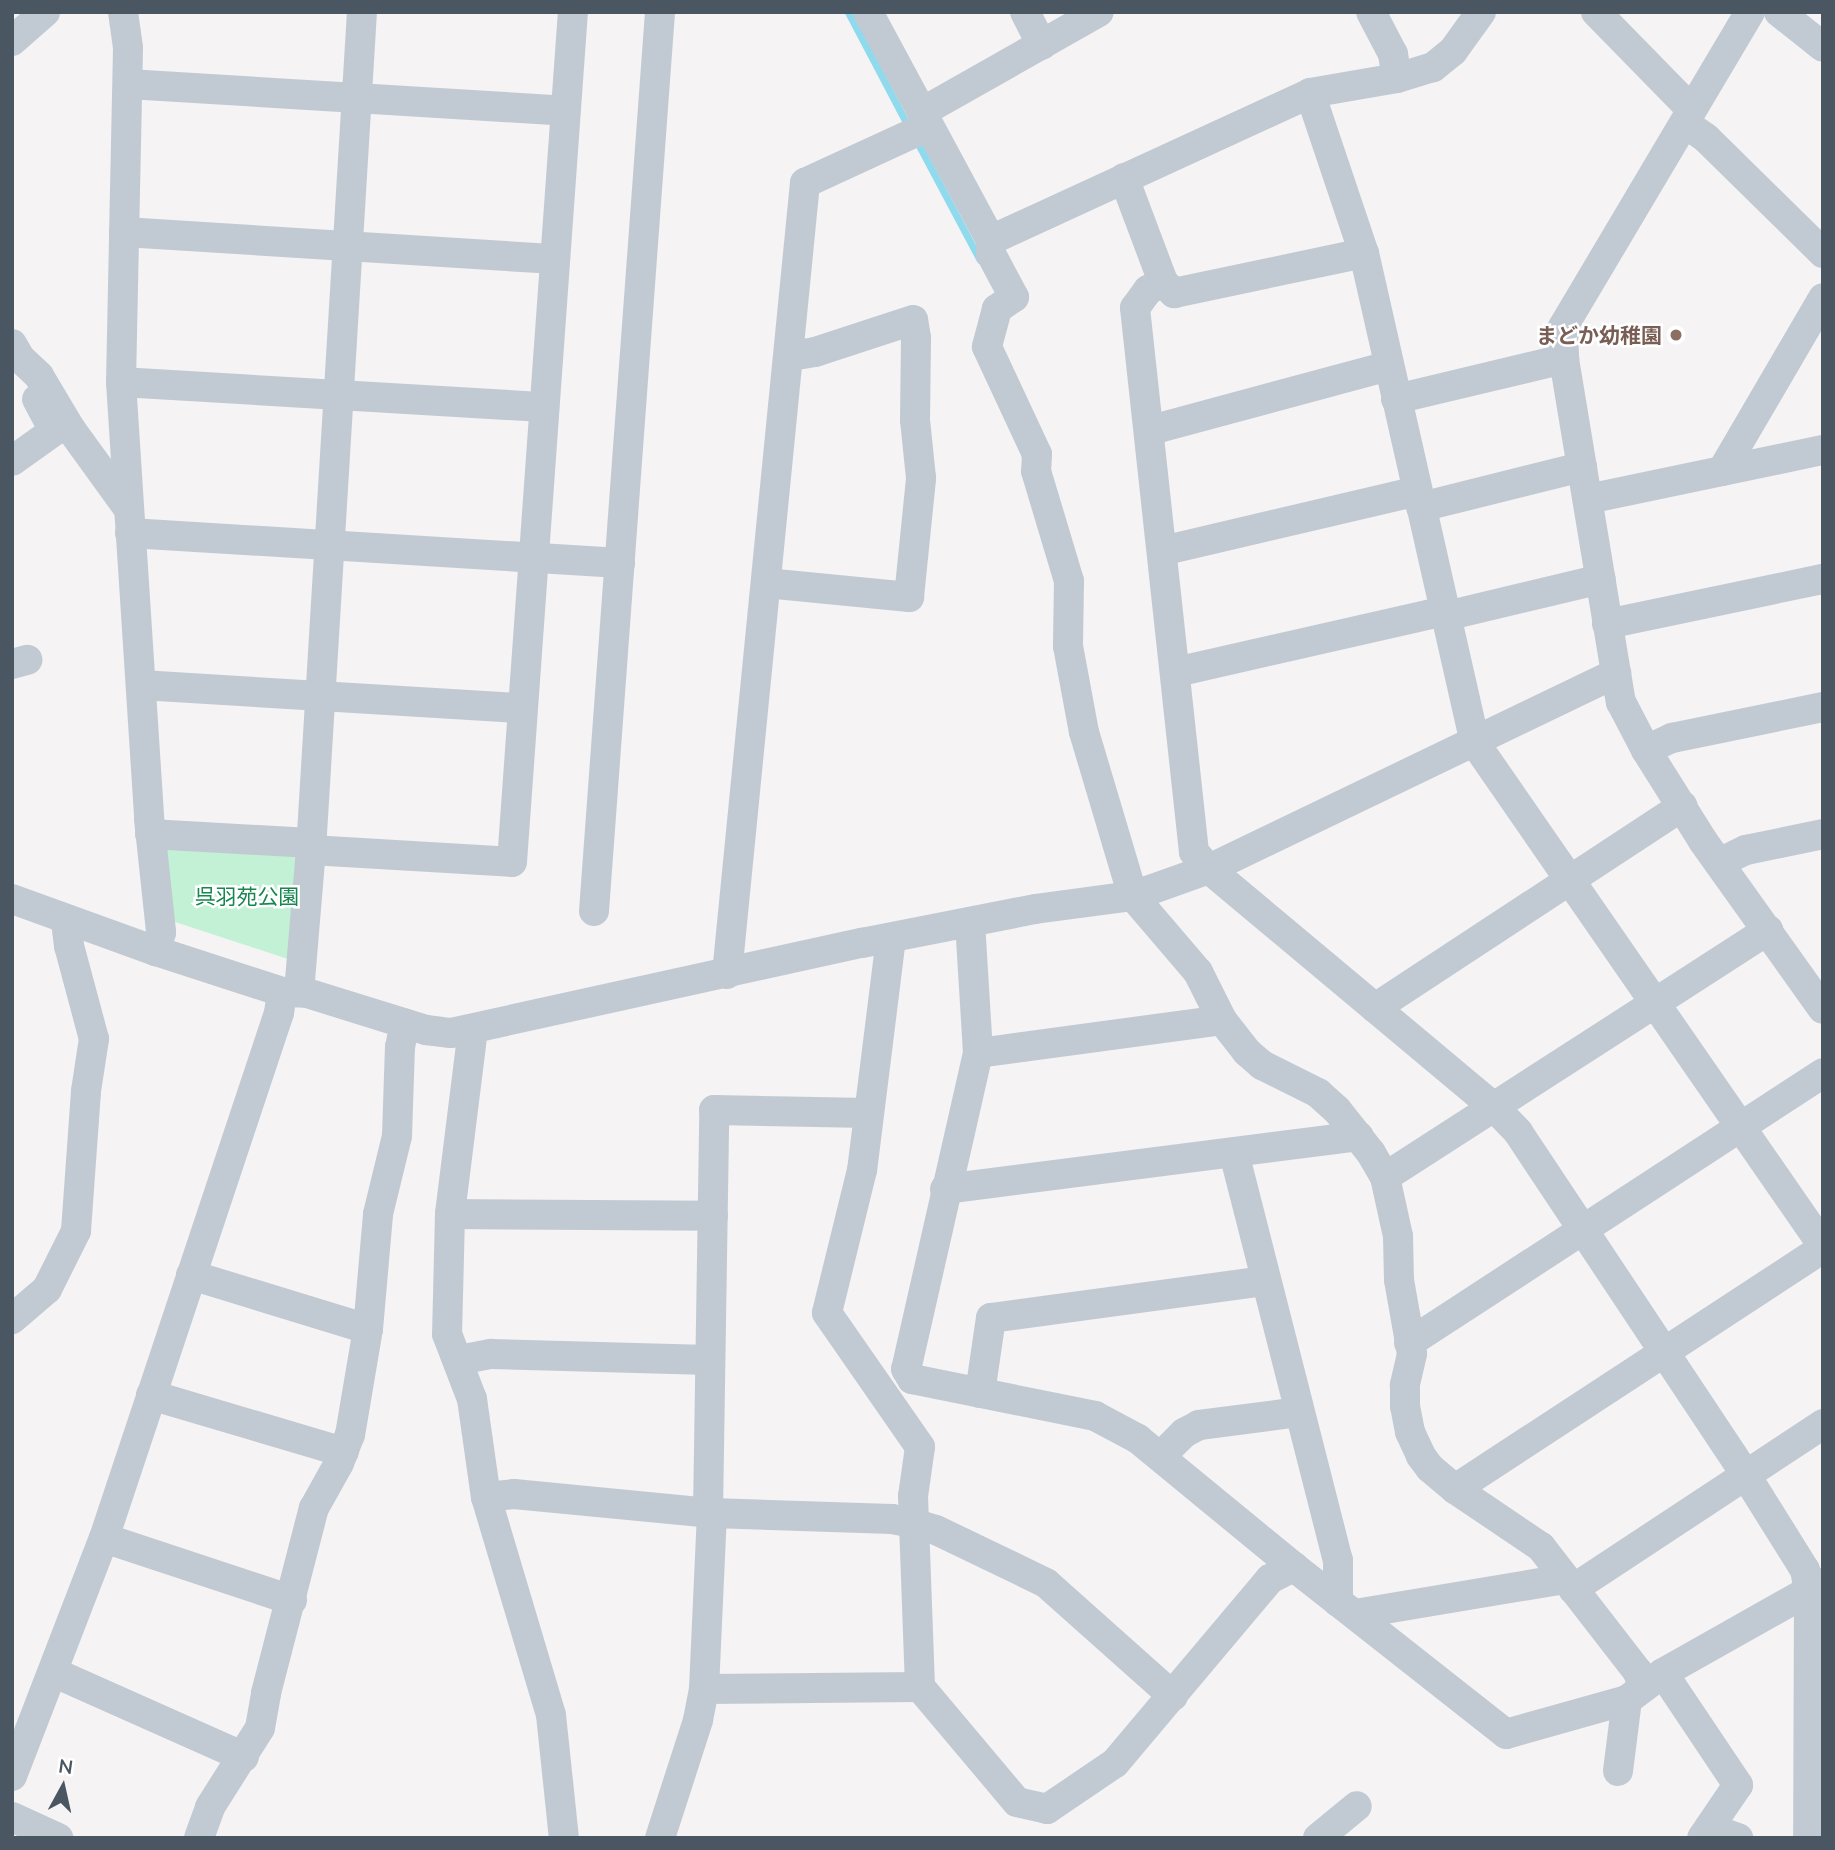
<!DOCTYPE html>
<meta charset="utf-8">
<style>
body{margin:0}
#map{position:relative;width:1835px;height:1850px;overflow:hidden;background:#f5f3f3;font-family:Mulish,"Noto Sans JP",sans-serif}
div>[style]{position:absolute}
.green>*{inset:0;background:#c3f1d5}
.stream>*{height:7px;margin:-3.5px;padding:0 3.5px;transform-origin:3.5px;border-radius:3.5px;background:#90daee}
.minor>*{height:30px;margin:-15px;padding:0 15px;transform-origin:15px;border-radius:15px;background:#c1cad2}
.dots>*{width:19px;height:19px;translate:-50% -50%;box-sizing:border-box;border:4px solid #fff;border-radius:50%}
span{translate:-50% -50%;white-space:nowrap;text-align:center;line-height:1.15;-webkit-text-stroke:5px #fff;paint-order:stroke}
.education-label{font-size:21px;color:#785e54;font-weight:700}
.right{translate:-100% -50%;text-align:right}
.park-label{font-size:21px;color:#17864f}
.frame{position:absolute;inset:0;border:14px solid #4a5661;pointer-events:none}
.north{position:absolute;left:28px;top:1752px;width:70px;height:70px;-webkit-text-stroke:5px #fff;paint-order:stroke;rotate:8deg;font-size:19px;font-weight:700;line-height:28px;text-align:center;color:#4a5661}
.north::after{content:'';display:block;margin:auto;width:24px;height:32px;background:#4a5661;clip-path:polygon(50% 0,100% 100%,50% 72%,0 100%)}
</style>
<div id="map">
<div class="green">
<div style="clip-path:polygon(163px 843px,290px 851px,299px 860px,291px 960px,166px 919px)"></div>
</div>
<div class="stream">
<div style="left:848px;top:12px;width:131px;rotate:62.3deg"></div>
<div style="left:915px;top:138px;width:138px;rotate:62deg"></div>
</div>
<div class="minor">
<div style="left:123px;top:12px;width:36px;rotate:82deg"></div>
<div style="left:128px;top:48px;width:334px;rotate:91.2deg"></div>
<div style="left:121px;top:382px;width:438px;rotate:86.3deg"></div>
<div style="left:149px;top:819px;width:114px;rotate:83.9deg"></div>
<div style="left:161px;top:932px;width:20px;rotate:105deg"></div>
<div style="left:868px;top:12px;width:259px;rotate:61.7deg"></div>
<div style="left:991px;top:240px;width:14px;rotate:90deg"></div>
<div style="left:991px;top:254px;width:49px;rotate:61.9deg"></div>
<div style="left:1014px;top:297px;width:21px;rotate:145deg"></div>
<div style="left:997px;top:309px;width:39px;rotate:105deg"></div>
<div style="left:987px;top:347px;width:118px;rotate:65deg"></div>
<div style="left:1037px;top:454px;width:17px;rotate:93deg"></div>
<div style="left:1036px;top:471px;width:115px;rotate:73.3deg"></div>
<div style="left:1069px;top:581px;width:65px;rotate:90.9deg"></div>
<div style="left:1068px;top:646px;width:87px;rotate:79.5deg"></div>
<div style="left:1084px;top:732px;width:171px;rotate:73.4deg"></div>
<div style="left:1133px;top:896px;width:100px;rotate:49.5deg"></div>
<div style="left:1198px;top:972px;width:54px;rotate:63.4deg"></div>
<div style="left:1222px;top:1020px;width:41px;rotate:52deg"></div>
<div style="left:1247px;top:1052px;width:20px;rotate:41deg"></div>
<div style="left:1262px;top:1065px;width:63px;rotate:26.6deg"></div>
<div style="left:1318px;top:1093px;width:25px;rotate:42deg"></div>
<div style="left:1337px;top:1110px;width:55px;rotate:51.7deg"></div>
<div style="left:1371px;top:1153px;width:28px;rotate:60deg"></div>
<div style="left:1385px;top:1177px;width:60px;rotate:77.6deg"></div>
<div style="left:1398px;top:1236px;width:44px;rotate:88.7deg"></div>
<div style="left:1399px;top:1280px;width:75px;rotate:80deg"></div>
<div style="left:1412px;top:1354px;width:32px;rotate:103deg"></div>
<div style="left:1405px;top:1385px;width:21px;rotate:90deg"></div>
<div style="left:1405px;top:1406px;width:26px;rotate:79deg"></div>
<div style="left:1410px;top:1432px;width:26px;rotate:65deg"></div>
<div style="left:1421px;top:1456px;width:15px;rotate:53deg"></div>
<div style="left:1430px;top:1468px;width:33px;rotate:40deg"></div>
<div style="left:1455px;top:1489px;width:104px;rotate:34deg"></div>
<div style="left:1541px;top:1547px;width:158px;rotate:52.2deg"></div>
<div style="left:1638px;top:1672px;width:16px;rotate:72deg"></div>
<div style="left:1025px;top:12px;width:37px;rotate:63deg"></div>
<div style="left:1371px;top:12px;width:47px;rotate:62.4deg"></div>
<div style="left:1393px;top:54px;width:24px;rotate:81deg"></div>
<div style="left:1481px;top:12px;width:48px;rotate:125.7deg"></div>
<div style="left:1453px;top:51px;width:26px;rotate:141deg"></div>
<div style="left:1433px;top:67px;width:38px;rotate:163deg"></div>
<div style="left:1397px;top:78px;width:88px;rotate:170.2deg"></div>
<div style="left:1310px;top:93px;width:169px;rotate:71.4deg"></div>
<div style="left:1364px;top:253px;width:502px;rotate:77.24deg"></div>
<div style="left:1475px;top:743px;width:612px;rotate:55.32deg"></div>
<div style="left:1596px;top:12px;width:136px;rotate:45.6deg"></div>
<div style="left:1750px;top:12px;width:366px;rotate:120.7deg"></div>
<div style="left:1563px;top:327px;width:32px;rotate:88deg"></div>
<div style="left:1564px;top:359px;width:348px;rotate:80.6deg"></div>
<div style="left:1621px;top:702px;width:54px;rotate:62.5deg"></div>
<div style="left:1646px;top:750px;width:107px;rotate:57.9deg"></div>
<div style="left:1703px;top:841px;width:206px;rotate:54.5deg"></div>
<div style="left:1779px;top:12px;width:56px;rotate:38.5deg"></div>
<div style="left:12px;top:41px;width:44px;rotate:-41.3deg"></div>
<div style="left:128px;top:84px;width:438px;rotate:3.5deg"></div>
<div style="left:922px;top:112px;width:203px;rotate:-29.5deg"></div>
<div style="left:1686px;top:124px;width:24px;rotate:35deg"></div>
<div style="left:1706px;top:138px;width:164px;rotate:44.5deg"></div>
<div style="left:1124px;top:178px;width:111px;rotate:69.4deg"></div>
<div style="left:1163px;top:282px;width:16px;rotate:45deg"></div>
<div style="left:1174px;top:293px;width:194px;rotate:-11.9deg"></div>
<div style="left:124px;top:232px;width:432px;rotate:3.6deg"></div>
<div style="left:991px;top:240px;width:351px;rotate:-24.7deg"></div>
<div style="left:1163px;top:282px;width:17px;rotate:152deg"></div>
<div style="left:1148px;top:290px;width:22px;rotate:126deg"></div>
<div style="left:1135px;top:308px;width:547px;rotate:83.81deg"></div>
<div style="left:1194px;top:852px;width:23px;rotate:49deg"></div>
<div style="left:1209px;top:869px;width:371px;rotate:39.9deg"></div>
<div style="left:1494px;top:1107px;width:35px;rotate:46deg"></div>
<div style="left:1518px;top:1132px;width:410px;rotate:56.4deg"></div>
<div style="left:1745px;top:1474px;width:113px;rotate:58deg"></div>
<div style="left:1805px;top:1570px;width:20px;rotate:79deg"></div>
<div style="left:1809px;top:1590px;width:248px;rotate:90.2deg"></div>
<div style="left:12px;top:344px;width:16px;rotate:60deg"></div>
<div style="left:20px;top:358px;width:26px;rotate:43deg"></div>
<div style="left:39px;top:376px;width:61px;rotate:59.2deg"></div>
<div style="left:70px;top:428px;width:99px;rotate:54.1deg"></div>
<div style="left:121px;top:382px;width:424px;rotate:3.4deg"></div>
<div style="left:1396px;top:399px;width:173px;rotate:-13.4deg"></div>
<div style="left:1151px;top:430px;width:245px;rotate:-15.1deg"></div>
<div style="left:12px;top:461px;width:52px;rotate:-35.5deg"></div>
<div style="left:54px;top:431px;width:36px;rotate:-118deg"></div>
<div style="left:1722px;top:471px;width:200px;rotate:-59.7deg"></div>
<div style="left:1588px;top:499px;width:240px;rotate:-11.8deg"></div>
<div style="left:1421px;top:507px;width:166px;rotate:-14deg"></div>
<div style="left:130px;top:533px;width:491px;rotate:3.5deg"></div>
<div style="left:1162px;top:551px;width:262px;rotate:-13.2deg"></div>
<div style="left:766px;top:583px;width:144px;rotate:5.6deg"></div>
<div style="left:909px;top:597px;width:120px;rotate:-84.2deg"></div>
<div style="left:921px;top:478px;width:58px;rotate:-95.9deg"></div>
<div style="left:915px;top:420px;width:82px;rotate:-89.3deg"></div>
<div style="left:916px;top:338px;width:18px;rotate:-99deg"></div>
<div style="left:913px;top:320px;width:103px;rotate:161.9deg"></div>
<div style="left:815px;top:352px;width:26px;rotate:171deg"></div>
<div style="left:1446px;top:616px;width:159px;rotate:-13.4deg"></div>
<div style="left:1607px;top:624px;width:221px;rotate:-11.8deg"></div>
<div style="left:12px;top:664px;width:16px;rotate:-15deg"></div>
<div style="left:1176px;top:672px;width:276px;rotate:-12.8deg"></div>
<div style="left:141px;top:685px;width:382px;rotate:3.5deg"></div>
<div style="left:1646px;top:750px;width:29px;rotate:-25deg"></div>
<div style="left:1672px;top:738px;width:154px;rotate:-11.6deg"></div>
<div style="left:150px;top:834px;width:161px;rotate:3.2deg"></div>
<div style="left:311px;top:850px;width:201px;rotate:3.4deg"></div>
<div style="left:512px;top:862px;width:852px;rotate:-85.9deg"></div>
<div style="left:1719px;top:863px;width:30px;rotate:-26deg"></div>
<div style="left:1746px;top:850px;width:79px;rotate:-11.7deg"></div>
<div style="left:12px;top:899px;width:153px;rotate:19.9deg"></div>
<div style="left:156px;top:951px;width:133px;rotate:18deg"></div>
<div style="left:282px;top:992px;width:25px;rotate:2deg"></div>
<div style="left:307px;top:993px;width:125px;rotate:17.3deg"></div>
<div style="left:426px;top:1030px;width:25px;rotate:7deg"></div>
<div style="left:451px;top:1033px;width:421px;rotate:-12.4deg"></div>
<div style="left:862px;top:943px;width:176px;rotate:-11.1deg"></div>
<div style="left:1035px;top:909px;width:99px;rotate:-7.6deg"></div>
<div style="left:1133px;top:896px;width:81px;rotate:-19.6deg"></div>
<div style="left:1209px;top:869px;width:452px;rotate:-25.7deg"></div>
<div style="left:594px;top:911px;width:901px;rotate:-85.8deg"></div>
<div style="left:970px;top:922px;width:131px;rotate:86.5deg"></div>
<div style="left:978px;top:1053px;width:324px;rotate:102.8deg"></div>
<div style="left:906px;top:1369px;width:12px;rotate:59deg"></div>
<div style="left:912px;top:1379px;width:187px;rotate:11.4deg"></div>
<div style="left:1095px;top:1416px;width:49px;rotate:28.1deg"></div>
<div style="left:1138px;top:1439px;width:202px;rotate:39.4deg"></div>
<div style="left:1294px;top:1567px;width:270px;rotate:38.2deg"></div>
<div style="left:1506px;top:1734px;width:126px;rotate:-15.7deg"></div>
<div style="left:1627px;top:1700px;width:45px;rotate:-36.9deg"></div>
<div style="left:1663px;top:1673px;width:184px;rotate:-29.4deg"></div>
<div style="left:891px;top:938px;width:234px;rotate:97.1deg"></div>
<div style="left:862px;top:1170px;width:147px;rotate:103.8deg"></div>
<div style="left:827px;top:1313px;width:163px;rotate:55.2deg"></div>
<div style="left:920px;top:1447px;width:49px;rotate:98.1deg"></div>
<div style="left:913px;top:1496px;width:191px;rotate:87.9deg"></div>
<div style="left:920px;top:1687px;width:150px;rotate:49.9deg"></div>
<div style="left:1017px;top:1802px;width:31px;rotate:13deg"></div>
<div style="left:1047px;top:1809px;width:82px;rotate:-34.1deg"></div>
<div style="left:1115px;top:1763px;width:241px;rotate:-49.9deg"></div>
<div style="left:1270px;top:1579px;width:27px;rotate:-27deg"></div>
<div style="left:727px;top:974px;width:795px;rotate:-84.37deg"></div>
<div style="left:805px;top:183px;width:136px;rotate:-24.7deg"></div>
<div style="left:299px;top:992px;width:143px;rotate:-85.2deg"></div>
<div style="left:311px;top:850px;width:840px;rotate:-86.52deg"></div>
<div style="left:1375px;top:1008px;width:368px;rotate:-33.3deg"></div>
<div style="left:473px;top:1029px;width:186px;rotate:97.1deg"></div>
<div style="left:450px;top:1214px;width:120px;rotate:91.4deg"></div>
<div style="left:447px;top:1334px;width:70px;rotate:69deg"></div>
<div style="left:472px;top:1399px;width:99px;rotate:81.9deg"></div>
<div style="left:486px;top:1497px;width:227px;rotate:73.4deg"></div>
<div style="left:551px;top:1715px;width:124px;rotate:84deg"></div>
<div style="left:978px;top:1053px;width:246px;rotate:-7.7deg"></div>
<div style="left:1234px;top:1153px;width:420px;rotate:75.7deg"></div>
<div style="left:1338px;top:1560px;width:42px;rotate:90deg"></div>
<div style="left:1385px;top:1177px;width:456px;rotate:-32.8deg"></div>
<div style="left:945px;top:1189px;width:417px;rotate:-7.3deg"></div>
<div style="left:450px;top:1214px;width:263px;rotate:0.4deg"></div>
<div style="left:191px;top:1275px;width:185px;rotate:17deg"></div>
<div style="left:12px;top:1319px;width:46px;rotate:-40.6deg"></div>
<div style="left:47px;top:1289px;width:65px;rotate:-63.4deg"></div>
<div style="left:76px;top:1231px;width:140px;rotate:-85.9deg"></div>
<div style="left:86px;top:1091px;width:53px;rotate:-81.3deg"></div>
<div style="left:94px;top:1039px;width:96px;rotate:-105deg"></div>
<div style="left:69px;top:946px;width:26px;rotate:-97deg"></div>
<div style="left:1409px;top:1343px;width:494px;rotate:-33.1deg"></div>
<div style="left:459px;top:1360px;width:33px;rotate:-11deg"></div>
<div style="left:491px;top:1354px;width:218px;rotate:1.6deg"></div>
<div style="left:980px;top:1393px;width:76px;rotate:-81.7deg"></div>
<div style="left:991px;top:1318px;width:277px;rotate:-7.7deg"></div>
<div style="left:151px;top:1395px;width:201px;rotate:16.5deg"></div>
<div style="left:1161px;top:1456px;width:33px;rotate:-45deg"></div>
<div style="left:1184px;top:1433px;width:17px;rotate:-28deg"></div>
<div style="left:1199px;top:1425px;width:101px;rotate:-7.4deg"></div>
<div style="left:1455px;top:1489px;width:440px;rotate:-33.2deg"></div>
<div style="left:486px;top:1497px;width:28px;rotate:-6deg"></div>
<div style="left:514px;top:1494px;width:199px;rotate:5.5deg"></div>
<div style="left:712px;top:1513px;width:180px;rotate:1.9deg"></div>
<div style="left:892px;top:1519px;width:21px;rotate:11deg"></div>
<div style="left:913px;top:1523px;width:24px;rotate:17deg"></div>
<div style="left:936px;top:1530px;width:122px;rotate:25.7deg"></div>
<div style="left:1046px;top:1583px;width:170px;rotate:41.7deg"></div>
<div style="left:708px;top:1513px;width:403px;rotate:-89.1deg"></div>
<div style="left:714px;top:1110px;width:154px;rotate:1.1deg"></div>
<div style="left:104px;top:1538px;width:198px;rotate:18.3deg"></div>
<div style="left:1573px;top:1589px;width:300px;rotate:-33.4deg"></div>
<div style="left:1355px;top:1614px;width:213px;rotate:-9.5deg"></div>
<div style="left:53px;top:1672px;width:209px;rotate:24deg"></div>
<div style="left:1663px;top:1673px;width:135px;rotate:56.2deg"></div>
<div style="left:1738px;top:1785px;width:64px;rotate:124.2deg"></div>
<div style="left:704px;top:1689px;width:216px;rotate:-0.5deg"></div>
<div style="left:1618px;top:1771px;width:72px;rotate:-82.8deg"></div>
<div style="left:12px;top:1776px;width:255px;rotate:-68.9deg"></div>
<div style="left:104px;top:1538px;width:553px;rotate:-71.57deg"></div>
<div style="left:279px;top:1013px;width:21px;rotate:-82deg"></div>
<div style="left:12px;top:1817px;width:51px;rotate:24.5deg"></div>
<div style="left:1709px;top:1828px;width:31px;rotate:19deg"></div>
<div style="left:199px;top:1838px;width:33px;rotate:-70deg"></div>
<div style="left:210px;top:1807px;width:93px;rotate:-57.7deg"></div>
<div style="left:260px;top:1728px;width:36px;rotate:-80deg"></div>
<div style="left:266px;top:1693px;width:191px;rotate:-75.5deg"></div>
<div style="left:314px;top:1508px;width:51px;rotate:-60.9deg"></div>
<div style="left:339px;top:1463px;width:30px;rotate:-69deg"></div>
<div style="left:350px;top:1435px;width:108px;rotate:-80.4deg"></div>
<div style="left:368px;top:1329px;width:115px;rotate:-85deg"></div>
<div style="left:378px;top:1214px;width:80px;rotate:-76.3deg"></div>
<div style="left:397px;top:1136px;width:89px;rotate:-88.1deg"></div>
<div style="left:400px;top:1047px;width:24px;rotate:-78deg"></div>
<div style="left:660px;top:1838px;width:124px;rotate:-72.1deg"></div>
<div style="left:698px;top:1720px;width:32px;rotate:-79deg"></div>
<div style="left:704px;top:1689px;width:176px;rotate:-87.4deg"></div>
<div style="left:1318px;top:1838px;width:50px;rotate:-39.4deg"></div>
</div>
<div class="dots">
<div style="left:1676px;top:335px;background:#8d6e63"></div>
</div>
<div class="education-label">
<span class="right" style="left:1662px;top:335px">まどか幼稚園</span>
</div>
<div class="park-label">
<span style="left:247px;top:896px">呉羽苑公園</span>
</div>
<div class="frame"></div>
<div class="north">N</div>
</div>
